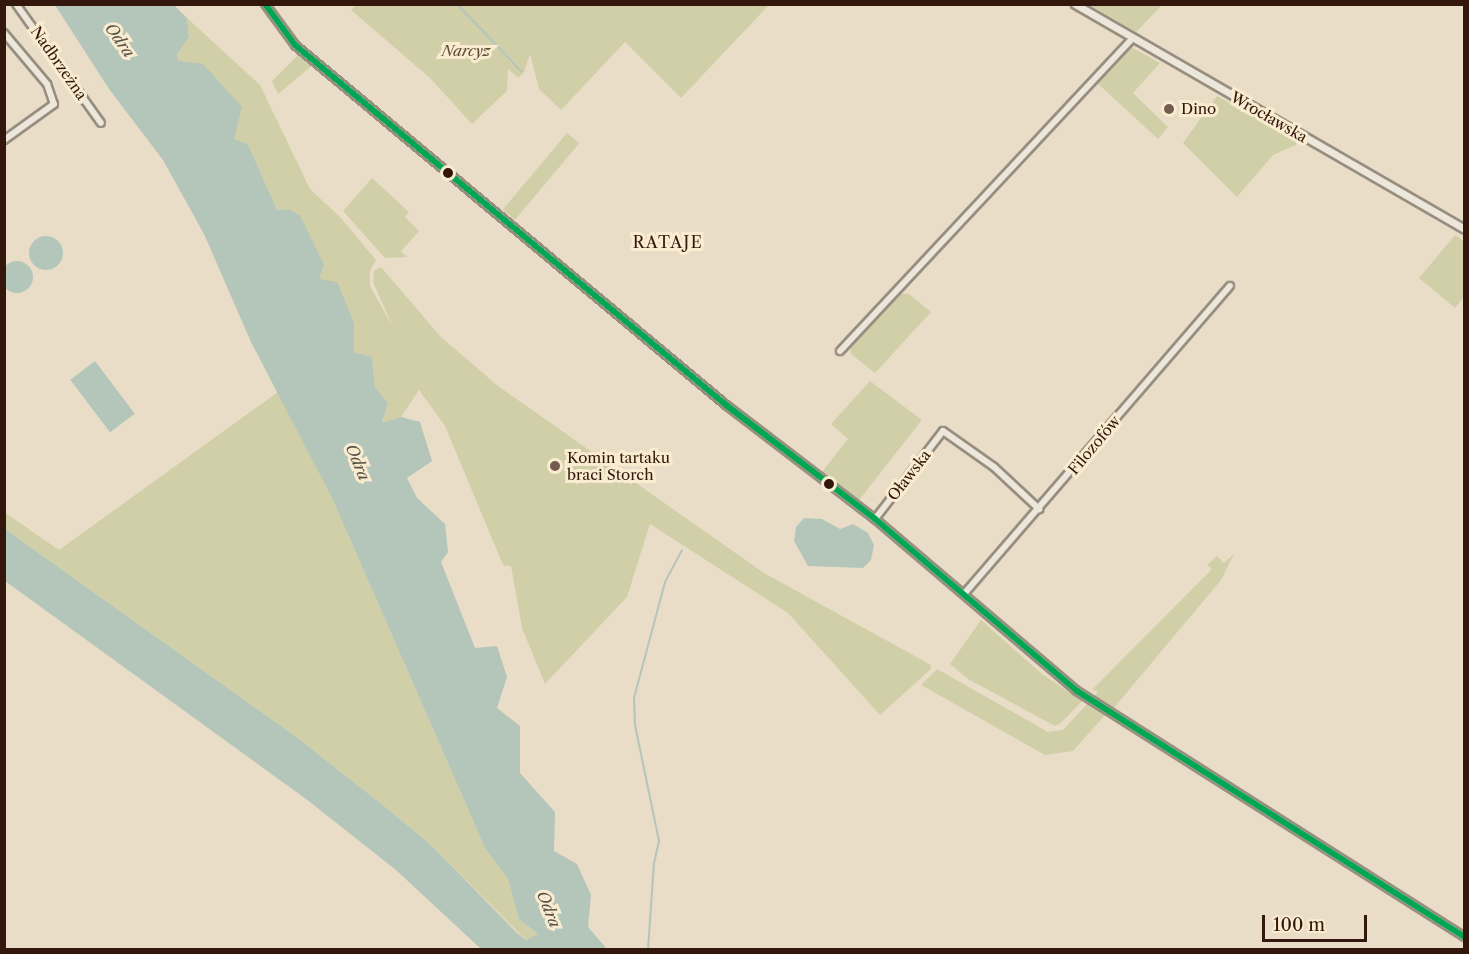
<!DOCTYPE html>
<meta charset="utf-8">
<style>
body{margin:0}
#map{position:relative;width:1469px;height:954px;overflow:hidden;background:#e9ddc7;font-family:"Libre Caslon Text",serif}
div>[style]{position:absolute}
.green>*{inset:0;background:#d1cfa8;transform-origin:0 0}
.water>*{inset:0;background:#b4c6ba;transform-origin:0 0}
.round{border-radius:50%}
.stream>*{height:2px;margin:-1px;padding:0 1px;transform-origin:1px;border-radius:1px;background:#b4c6ba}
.roads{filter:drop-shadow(2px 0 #988e80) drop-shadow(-2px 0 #988e80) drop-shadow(0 2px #988e80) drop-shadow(0 -2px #988e80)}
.minor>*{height:6px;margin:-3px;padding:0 3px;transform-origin:3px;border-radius:3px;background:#ece6db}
.tertiary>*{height:7px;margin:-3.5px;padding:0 3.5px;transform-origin:3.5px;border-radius:3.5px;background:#ece6db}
.bus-1>*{height:6px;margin:-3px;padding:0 3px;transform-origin:3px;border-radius:3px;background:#00a651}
.dots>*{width:16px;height:16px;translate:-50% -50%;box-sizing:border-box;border:3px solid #faecd1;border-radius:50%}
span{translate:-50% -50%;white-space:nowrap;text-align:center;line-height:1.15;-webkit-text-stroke:6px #faecd1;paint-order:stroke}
.park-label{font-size:15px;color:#5c4b34;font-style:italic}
.street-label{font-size:15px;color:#33170d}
.poi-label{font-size:15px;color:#33170d}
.left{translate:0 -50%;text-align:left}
.water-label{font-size:16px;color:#585147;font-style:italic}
.neighbourhood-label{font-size:16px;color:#33170d;letter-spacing:1.5px}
.frame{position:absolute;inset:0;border:6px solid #33170d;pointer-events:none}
.scale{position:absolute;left:1262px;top:915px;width:105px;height:27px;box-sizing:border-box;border:3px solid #33170d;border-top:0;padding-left:8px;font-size:18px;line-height:21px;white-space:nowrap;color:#33170d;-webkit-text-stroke:4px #faecd1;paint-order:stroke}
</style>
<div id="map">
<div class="green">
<div style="clip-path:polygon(357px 4px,769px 4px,769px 5px,681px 98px,625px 42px,561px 110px,539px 89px,530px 54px,524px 72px,518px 78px,508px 69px,507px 91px,472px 124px,430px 78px,351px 10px)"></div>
<div style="clip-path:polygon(1089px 5px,1162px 5px,1136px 32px)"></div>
<div style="clip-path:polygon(187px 18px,260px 85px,310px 189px,340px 217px,376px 260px,370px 271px,370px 286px,393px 327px,373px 282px,374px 271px,381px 267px,441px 337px,498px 386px,764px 573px,931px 665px,931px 669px,880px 715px,788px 613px,650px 524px,627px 597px,545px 684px,522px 628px,511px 566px,503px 565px,445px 426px,419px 390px,401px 417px,382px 424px,388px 403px,375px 387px,372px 357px,354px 352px,354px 323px,318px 279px,300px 215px,288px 209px,277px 210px,248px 144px,234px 139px,178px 61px,177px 54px,189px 37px)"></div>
<div style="clip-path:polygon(1131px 47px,1160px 63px,1133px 93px,1168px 127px,1158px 139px,1096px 82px)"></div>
<div style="clip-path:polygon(299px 54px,314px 64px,278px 94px,272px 81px)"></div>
<div style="clip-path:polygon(1217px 96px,1296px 141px,1296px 145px,1273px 155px,1237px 197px,1183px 143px)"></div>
<div style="left:567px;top:133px;width:16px;height:100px;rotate:40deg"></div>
<div style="clip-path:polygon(372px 178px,409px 212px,405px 217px,419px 231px,401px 251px,407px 257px,385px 258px,343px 211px)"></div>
<div style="clip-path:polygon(1455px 235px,1464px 241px,1464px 297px,1455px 308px,1419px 278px)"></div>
<div style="clip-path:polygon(900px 294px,909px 294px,931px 312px,875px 373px,851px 354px,850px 347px)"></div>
<div style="clip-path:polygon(870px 381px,922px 420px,859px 500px,822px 472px,848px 439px,831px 424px)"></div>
<div style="clip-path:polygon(278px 392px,332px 498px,485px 848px,508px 879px,519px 919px,538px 934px,526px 940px,431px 845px,384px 806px,295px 736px,5px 529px,4px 512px,59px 550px)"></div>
<div style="clip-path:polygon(1234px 554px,1221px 580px,1113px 709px,1094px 697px,1098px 691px,1092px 690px,1212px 569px,1207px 565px,1217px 556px,1224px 563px)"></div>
<div style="clip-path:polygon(981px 620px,1042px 674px,1082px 701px,1061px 723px,1055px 726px,968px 679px,950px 664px)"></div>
<div style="clip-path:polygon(937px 669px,1048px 732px,1063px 730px,1088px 703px,1106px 714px,1073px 751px,1045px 755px,921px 685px)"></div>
</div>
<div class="water">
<div style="clip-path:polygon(55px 5px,174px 5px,187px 18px,189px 37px,177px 54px,178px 61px,203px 64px,242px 107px,234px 139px,248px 144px,277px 210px,288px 209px,300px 215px,324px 265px,319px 279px,337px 282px,354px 323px,354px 352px,372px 357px,375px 387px,388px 403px,382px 423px,401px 417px,420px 422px,432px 461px,407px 478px,417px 498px,445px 524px,448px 552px,441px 562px,475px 648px,497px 646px,507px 677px,497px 708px,520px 726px,520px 773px,555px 812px,554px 851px,577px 864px,591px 895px,588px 927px,607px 949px,481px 949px,396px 870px,306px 799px,5px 581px,5px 529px,295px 736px,384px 806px,431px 845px,516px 932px,526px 940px,538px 934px,519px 919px,508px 879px,485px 848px,332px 498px,251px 342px,204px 234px,163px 160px,109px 89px)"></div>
<div class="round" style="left:29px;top:236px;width:34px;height:34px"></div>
<div class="round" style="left:1px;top:261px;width:32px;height:32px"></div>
<div style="left:95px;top:361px;width:66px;height:31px;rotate:53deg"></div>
<div style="clip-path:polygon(804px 518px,822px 519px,840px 529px,853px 524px,868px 533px,874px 545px,871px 560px,863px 568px,808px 566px,794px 541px,796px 527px)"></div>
</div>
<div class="stream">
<div style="left:457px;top:4px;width:94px;rotate:46.3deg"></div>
<div style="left:648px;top:950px;width:87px;rotate:-86.1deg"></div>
<div style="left:654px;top:863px;width:23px;rotate:-77deg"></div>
<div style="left:659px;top:841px;width:118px;rotate:-101.7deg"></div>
<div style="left:635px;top:725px;width:27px;rotate:-92deg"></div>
<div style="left:634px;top:698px;width:120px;rotate:-75deg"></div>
<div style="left:665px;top:582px;width:36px;rotate:-62deg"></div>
</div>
<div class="roads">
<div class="minor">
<div style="left:16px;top:4px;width:146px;rotate:54.5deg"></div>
<div style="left:265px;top:4px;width:51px;rotate:53.8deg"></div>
<div style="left:295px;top:45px;width:562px;rotate:39.87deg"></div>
<div style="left:726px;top:405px;width:188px;rotate:37.4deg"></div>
<div style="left:875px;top:519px;width:265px;rotate:40.4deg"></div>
<div style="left:1077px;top:691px;width:459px;rotate:32.4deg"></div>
<div style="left:4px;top:33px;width:67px;rotate:49.9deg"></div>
<div style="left:47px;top:84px;width:21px;rotate:71deg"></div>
<div style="left:54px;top:104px;width:62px;rotate:144.2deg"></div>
<div style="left:840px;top:351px;width:429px;rotate:-46.9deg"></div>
<div style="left:875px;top:519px;width:111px;rotate:-52.3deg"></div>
<div style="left:943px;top:431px;width:62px;rotate:35.2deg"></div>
<div style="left:994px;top:467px;width:62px;rotate:43deg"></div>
<div style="left:964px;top:594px;width:407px;rotate:-49.2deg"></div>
</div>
<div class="tertiary">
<div style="left:1075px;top:4px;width:449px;rotate:30deg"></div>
</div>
</div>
<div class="bus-1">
<div style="left:265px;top:4px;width:51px;rotate:53.8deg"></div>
<div style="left:295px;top:45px;width:562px;rotate:39.87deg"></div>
<div style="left:726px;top:405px;width:188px;rotate:37.4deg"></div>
<div style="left:875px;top:519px;width:265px;rotate:40.4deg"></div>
<div style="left:1077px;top:691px;width:459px;rotate:32.4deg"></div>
</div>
<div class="dots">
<div style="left:1169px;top:109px;background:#735c4e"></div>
<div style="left:448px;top:173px;background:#33170d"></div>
<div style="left:555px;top:466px;background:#735c4e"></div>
<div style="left:829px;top:484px;background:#33170d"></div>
</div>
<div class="park-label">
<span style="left:466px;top:51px">Narcyz</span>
</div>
<div class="street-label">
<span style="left:59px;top:63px;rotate:55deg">Nadbrzeżna</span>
<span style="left:1269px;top:117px;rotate:30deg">Wrocławska</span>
<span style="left:1094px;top:445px;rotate:-50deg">Filozofów</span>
<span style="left:909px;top:475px;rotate:-52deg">Oławska</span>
</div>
<div class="poi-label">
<span class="left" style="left:1181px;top:109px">Dino</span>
<span class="left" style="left:567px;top:466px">Komin tartaku<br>braci Storch</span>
</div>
<div class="water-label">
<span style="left:120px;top:40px;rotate:55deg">Odra</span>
<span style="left:358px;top:462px;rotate:67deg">Odra</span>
<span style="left:549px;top:909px;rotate:68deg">Odra</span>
</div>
<div class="neighbourhood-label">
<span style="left:668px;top:242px">RATAJE</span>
</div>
<div class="frame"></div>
<div class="scale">100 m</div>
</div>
